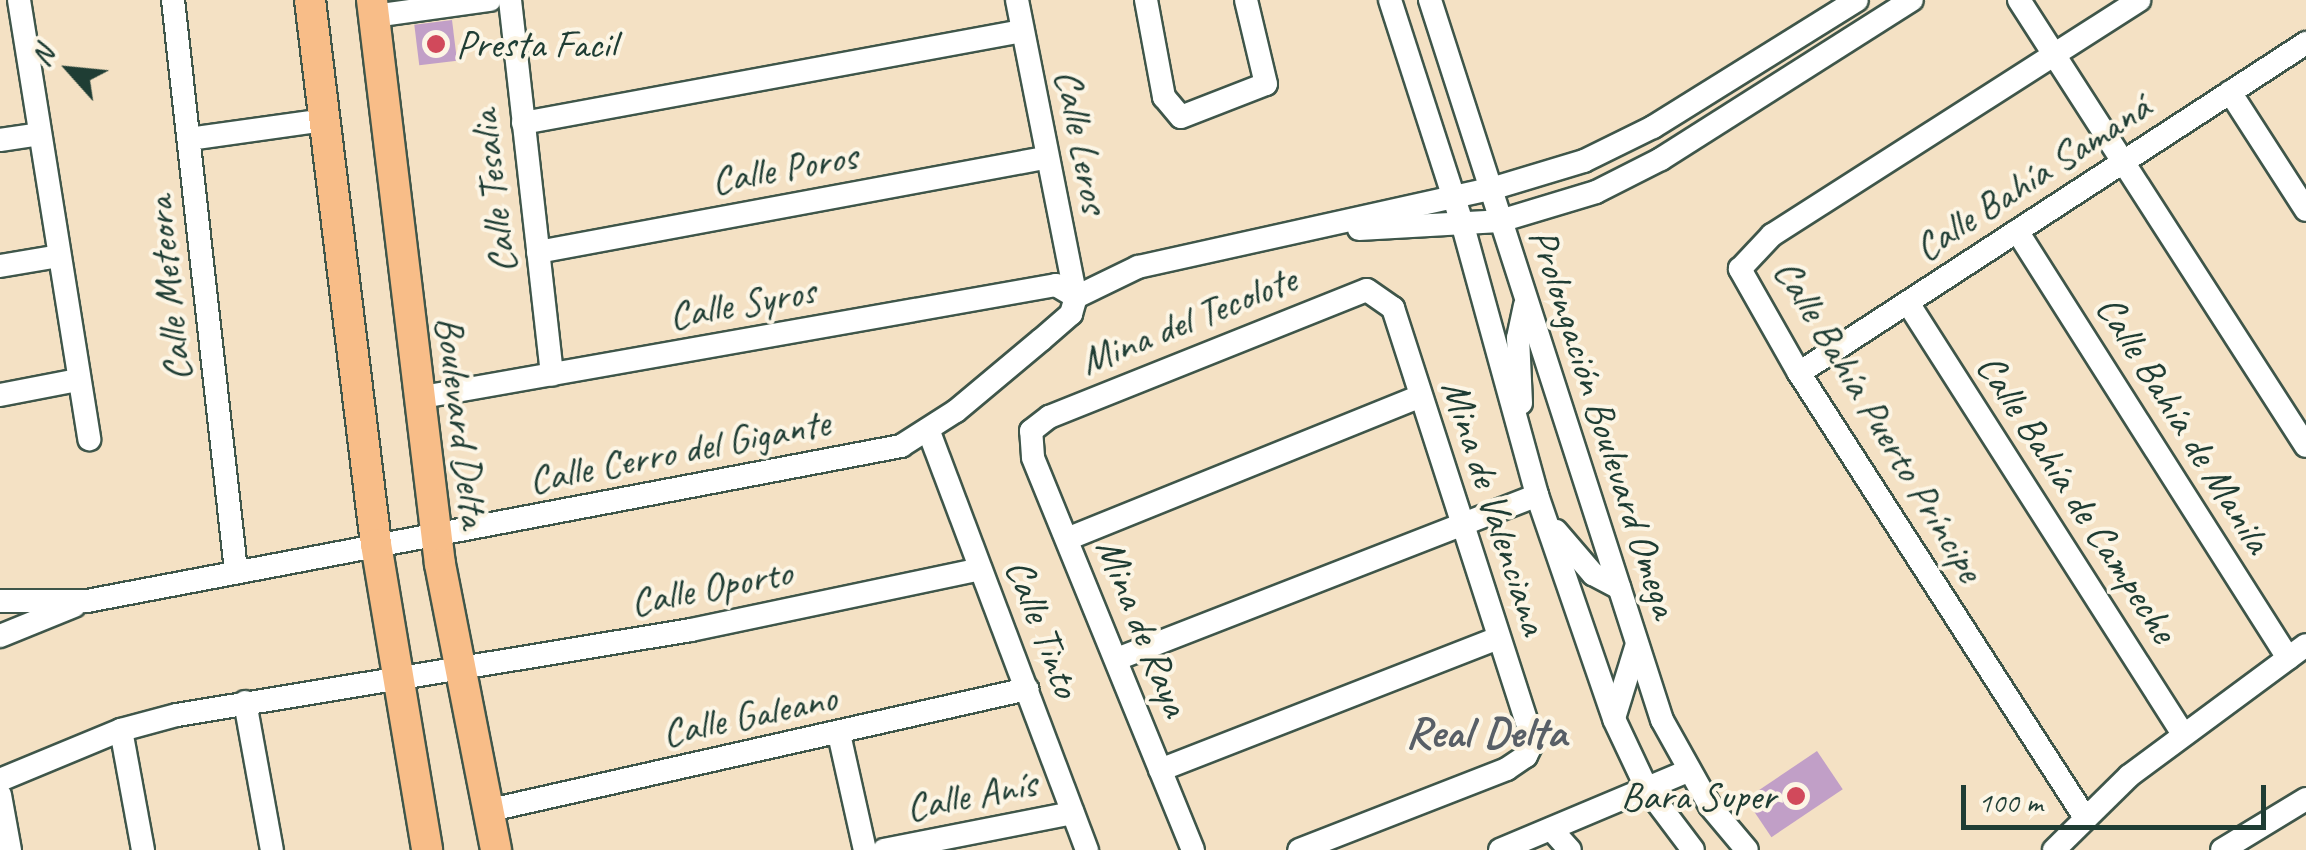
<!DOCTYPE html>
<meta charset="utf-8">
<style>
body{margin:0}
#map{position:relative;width:2306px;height:850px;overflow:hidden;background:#f4e1c4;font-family:Caveat,sans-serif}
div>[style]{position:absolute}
.building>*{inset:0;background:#c19fc7;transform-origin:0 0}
.roads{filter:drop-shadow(2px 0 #3f564a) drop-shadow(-2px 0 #3f564a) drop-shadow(0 2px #3f564a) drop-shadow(0 -2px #3f564a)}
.minor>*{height:22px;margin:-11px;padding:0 11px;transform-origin:11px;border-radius:11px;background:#fff}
.major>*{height:30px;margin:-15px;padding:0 15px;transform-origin:15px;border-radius:15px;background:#f8bd88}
.dots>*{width:28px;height:28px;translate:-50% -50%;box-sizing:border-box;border:5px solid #fcf5e5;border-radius:50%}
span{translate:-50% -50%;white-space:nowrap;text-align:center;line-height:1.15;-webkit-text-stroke:8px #fcf5e5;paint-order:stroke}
.poi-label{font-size:40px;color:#1f3d34}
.left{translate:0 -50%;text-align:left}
.right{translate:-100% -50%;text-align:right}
.street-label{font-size:40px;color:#1f3d34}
.quarter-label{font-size:45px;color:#585f67;font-weight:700}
.north{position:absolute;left:20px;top:20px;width:100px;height:100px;-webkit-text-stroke:8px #fcf5e5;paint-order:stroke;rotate:297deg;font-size:28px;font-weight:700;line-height:40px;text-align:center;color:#1f3d34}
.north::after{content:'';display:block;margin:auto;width:35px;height:45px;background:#1f3d34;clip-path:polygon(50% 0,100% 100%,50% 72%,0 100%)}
.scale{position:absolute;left:1961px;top:785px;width:305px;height:45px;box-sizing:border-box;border:5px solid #1f3d34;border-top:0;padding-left:12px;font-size:30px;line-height:35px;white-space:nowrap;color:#1f3d34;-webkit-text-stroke:8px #fcf5e5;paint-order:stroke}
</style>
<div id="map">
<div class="building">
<div style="left:452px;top:20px;width:41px;height:38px;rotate:83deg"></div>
<div style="left:1817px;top:751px;width:46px;height:86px;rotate:56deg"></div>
</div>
<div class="roads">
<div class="minor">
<div style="left:19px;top:0;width:445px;rotate:80.9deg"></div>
<div style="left:173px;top:0;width:574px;rotate:83.7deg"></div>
<div style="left:510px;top:0;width:377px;rotate:83.6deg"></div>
<div style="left:1017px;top:0;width:303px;rotate:78.8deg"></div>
<div style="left:1146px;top:0;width:99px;rotate:79.5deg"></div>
<div style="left:1164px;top:97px;width:26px;rotate:50deg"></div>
<div style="left:1181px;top:117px;width:91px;rotate:-21.2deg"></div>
<div style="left:1266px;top:84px;width:86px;rotate:-103.4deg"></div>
<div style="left:1390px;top:0;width:237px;rotate:72.1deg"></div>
<div style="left:1463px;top:226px;width:279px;rotate:74.6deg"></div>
<div style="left:1537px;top:495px;width:237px;rotate:71deg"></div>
<div style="left:1614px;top:719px;width:77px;rotate:64.8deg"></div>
<div style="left:1647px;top:789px;width:76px;rotate:53deg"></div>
<div style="left:1430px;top:0;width:756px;rotate:72.14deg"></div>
<div style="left:1662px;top:720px;width:98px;rotate:60.8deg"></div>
<div style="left:1710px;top:806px;width:57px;rotate:49.9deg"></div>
<div style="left:2019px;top:0;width:530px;rotate:57.24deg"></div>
<div style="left:374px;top:16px;width:117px;rotate:-7.9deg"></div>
<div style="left:2230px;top:92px;width:140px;rotate:57.2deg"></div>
<div style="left:523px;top:123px;width:507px;rotate:-10.45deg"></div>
<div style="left:189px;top:139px;width:136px;rotate:-8deg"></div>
<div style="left:0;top:140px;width:40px;rotate:-8.5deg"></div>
<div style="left:1359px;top:229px;width:141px;rotate:-3.2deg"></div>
<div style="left:1500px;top:221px;width:100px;rotate:-16.8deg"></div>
<div style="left:1596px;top:192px;width:73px;rotate:-26.9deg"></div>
<div style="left:1661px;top:159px;width:297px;rotate:-32.4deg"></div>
<div style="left:2017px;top:231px;width:506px;rotate:57.6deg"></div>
<div style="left:538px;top:252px;width:515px;rotate:-10.52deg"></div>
<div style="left:0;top:266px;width:60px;rotate:-9.6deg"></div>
<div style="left:1908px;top:303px;width:511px;rotate:57.46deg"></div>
<div style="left:1799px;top:373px;width:605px;rotate:-33.06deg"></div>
<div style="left:0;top:395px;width:79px;rotate:-10.9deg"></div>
<div style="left:417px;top:398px;width:649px;rotate:-10.03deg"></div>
<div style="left:1056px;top:285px;width:23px;rotate:31deg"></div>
<div style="left:1521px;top:403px;width:65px;rotate:-92.6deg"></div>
<div style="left:1518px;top:338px;width:33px;rotate:-78deg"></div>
<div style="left:929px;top:432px;width:447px;rotate:69.3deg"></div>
<div style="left:1556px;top:531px;width:57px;rotate:49.3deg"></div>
<div style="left:1593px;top:574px;width:30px;rotate:28deg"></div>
<div style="left:1067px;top:539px;width:379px;rotate:-22deg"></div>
<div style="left:0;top:601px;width:87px"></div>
<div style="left:87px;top:601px;width:829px;rotate:-10.78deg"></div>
<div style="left:901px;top:446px;width:65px;rotate:-32.5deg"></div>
<div style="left:956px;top:411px;width:111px;rotate:-39.9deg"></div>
<div style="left:1041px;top:340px;width:40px;rotate:-41deg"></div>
<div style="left:1071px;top:314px;width:18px;rotate:-74deg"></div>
<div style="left:1076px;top:297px;width:69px;rotate:-25.8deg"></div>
<div style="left:1138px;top:267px;width:362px;rotate:-12.5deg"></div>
<div style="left:1491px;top:189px;width:97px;rotate:-16.8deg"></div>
<div style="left:1584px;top:161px;width:77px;rotate:-26.2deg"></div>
<div style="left:1653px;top:127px;width:240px;rotate:-31.9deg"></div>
<div style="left:0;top:636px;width:80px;rotate:-22.1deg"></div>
<div style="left:1117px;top:659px;width:451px;rotate:-21.3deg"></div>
<div style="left:245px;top:702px;width:150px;rotate:79.7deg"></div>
<div style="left:1615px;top:715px;width:71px;rotate:-72.8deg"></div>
<div style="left:121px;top:730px;width:122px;rotate:79.6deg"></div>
<div style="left:839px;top:734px;width:119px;rotate:77.4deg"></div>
<div style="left:1160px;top:770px;width:361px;rotate:-21.3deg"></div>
<div style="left:0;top:780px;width:131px;rotate:-22.5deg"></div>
<div style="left:121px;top:730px;width:58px;rotate:-15deg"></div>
<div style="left:177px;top:715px;width:521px;rotate:-9.39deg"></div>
<div style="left:691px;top:630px;width:295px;rotate:-11.9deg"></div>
<div style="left:0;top:795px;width:56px;rotate:79.7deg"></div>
<div style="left:486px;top:811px;width:555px;rotate:-12.71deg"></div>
<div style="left:2084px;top:816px;width:527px;rotate:-122.75deg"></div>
<div style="left:1799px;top:373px;width:120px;rotate:-119.6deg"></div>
<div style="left:1740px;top:269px;width:47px;rotate:-46.7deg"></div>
<div style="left:1772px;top:235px;width:436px;rotate:-32.6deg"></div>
<div style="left:1551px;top:829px;width:28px;rotate:48deg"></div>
<div style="left:884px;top:850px;width:192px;rotate:-11.1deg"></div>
<div style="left:1193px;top:850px;width:424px;rotate:-112.2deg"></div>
<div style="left:1033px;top:457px;width:26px;rotate:-94deg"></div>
<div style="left:1031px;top:431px;width:23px;rotate:-38deg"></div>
<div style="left:1049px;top:417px;width:342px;rotate:-21.8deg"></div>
<div style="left:1367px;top:290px;width:32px;rotate:35deg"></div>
<div style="left:1393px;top:308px;width:456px;rotate:72.1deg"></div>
<div style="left:1533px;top:742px;width:16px;rotate:117deg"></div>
<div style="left:1526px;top:756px;width:23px;rotate:146deg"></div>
<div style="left:1507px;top:769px;width:223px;rotate:158.7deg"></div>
<div style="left:1500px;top:850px;width:204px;rotate:-22.8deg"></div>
<div style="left:2054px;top:850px;width:105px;rotate:-44.6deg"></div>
<div style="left:2129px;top:776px;width:220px;rotate:-36.5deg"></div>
<div style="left:2222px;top:850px;width:98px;rotate:-31.3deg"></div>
</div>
<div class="major">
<div style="left:310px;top:0;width:548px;rotate:83.08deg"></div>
<div style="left:376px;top:544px;width:310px;rotate:80.5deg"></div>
<div style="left:372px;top:0;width:568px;rotate:83.13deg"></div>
<div style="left:440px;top:564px;width:291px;rotate:78.9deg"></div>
</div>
</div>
<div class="dots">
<div style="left:436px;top:44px;background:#d1495b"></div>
<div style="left:1796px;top:796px;background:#d1495b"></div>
</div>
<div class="poi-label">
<span class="left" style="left:456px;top:44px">Presta Facil</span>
<span class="right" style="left:1776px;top:796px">Bara Super</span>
</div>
<div class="street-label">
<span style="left:1082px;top:141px;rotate:79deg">Calle Leros</span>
<span style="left:784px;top:168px;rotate:-10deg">Calle Poros</span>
<span style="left:2032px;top:177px;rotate:-33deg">Calle Bahía Samaná</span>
<span style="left:493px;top:192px;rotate:-97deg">Calle Tesalia</span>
<span style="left:168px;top:289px;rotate:-96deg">Calle Meteora</span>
<span style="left:742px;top:303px;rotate:-10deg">Calle Syros</span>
<span style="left:1188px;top:320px;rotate:-22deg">Mina del Tecolote</span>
<span style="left:1879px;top:420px;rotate:59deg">Calle Bahía Puerto Príncipe</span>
<span style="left:462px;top:422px;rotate:83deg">Boulevard Delta</span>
<span style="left:1604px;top:423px;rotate:72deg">Prolongación Boulevard Omega</span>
<span style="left:2184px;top:424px;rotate:58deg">Calle Bahía de Manila</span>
<span style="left:679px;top:451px;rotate:-11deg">Calle Cerro del Gigante</span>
<span style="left:2077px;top:498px;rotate:57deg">Calle Bahía de Campeche</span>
<span style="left:1495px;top:507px;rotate:72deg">Mina de Valenciana</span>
<span style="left:711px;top:587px;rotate:-11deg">Calle Oporto</span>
<span style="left:1143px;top:627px;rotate:68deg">Mina de Raya</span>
<span style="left:1043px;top:628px;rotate:69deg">Calle Tinto</span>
<span style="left:749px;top:715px;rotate:-12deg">Calle Galeano</span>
<span style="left:971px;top:795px;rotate:-11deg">Calle Anís</span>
</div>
<div class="quarter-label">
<span style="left:1486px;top:733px">Real Delta</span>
</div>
<div class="north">N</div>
<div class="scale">100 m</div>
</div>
